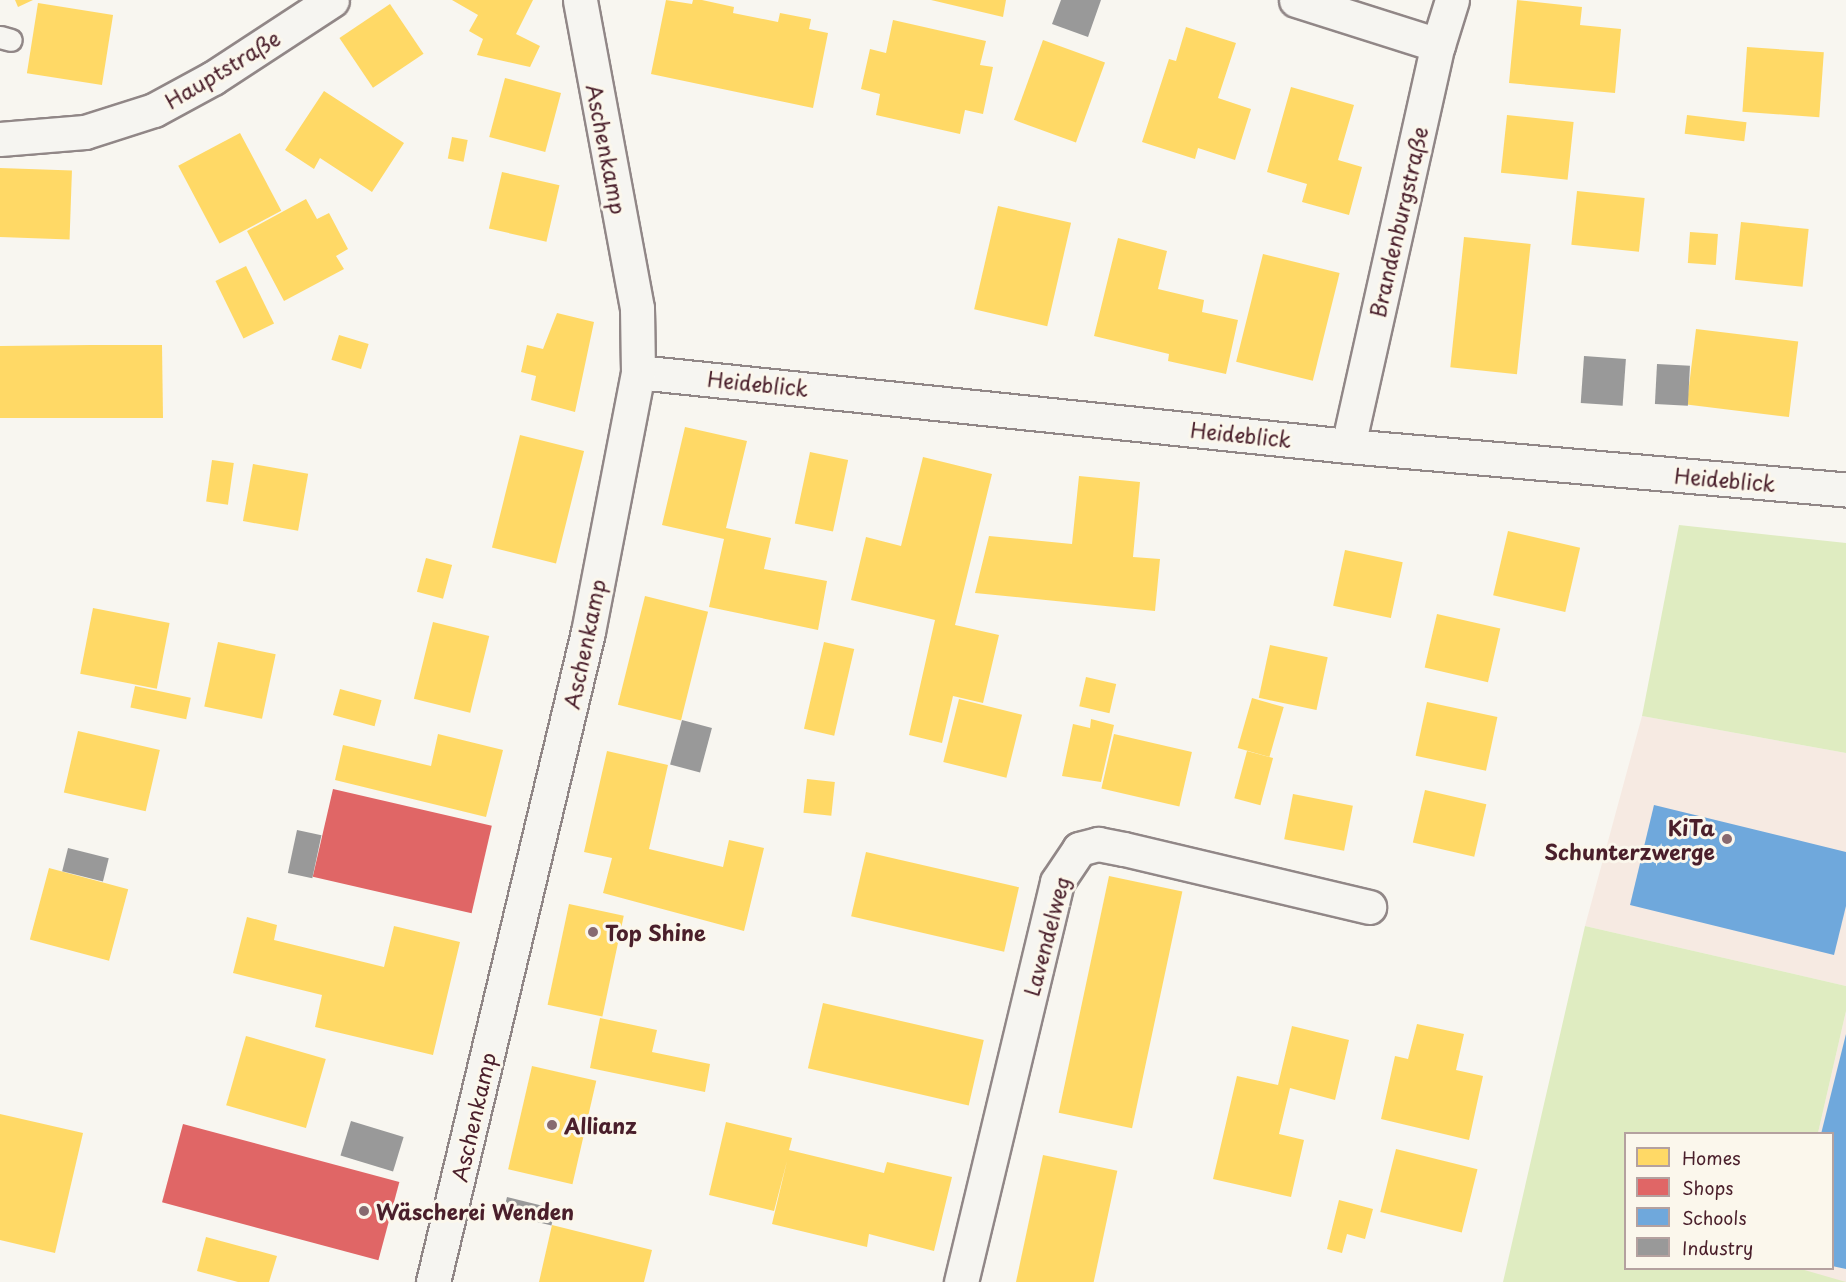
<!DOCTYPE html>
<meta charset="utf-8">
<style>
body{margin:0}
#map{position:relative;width:1846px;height:1282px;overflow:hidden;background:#f8f6f0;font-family:"Playpen Sans",sans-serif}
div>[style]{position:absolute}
.built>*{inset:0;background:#f6eae2}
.green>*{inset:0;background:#dfecc1}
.homes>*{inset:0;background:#ffd966;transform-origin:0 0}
.shops>*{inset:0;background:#e06666;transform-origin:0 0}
.schools>*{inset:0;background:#6fa8dc}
.industry>*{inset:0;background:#999;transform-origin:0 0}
.roads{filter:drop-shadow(2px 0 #918787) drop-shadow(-2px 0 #918787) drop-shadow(0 2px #918787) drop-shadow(0 -2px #918787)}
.lane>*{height:21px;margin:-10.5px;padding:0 10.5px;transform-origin:10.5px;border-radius:10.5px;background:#f6f5f1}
.street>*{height:33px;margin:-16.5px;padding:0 16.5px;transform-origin:16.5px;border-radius:16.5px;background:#f6f5f1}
.secondary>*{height:33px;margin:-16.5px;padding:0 16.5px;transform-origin:16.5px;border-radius:16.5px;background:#f6f5f1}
.dots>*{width:16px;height:16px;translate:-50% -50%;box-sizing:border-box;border:3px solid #fbf7ec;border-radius:50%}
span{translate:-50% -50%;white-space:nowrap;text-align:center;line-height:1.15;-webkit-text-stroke:6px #fbf7ec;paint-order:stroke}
.street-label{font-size:21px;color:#4a1f2b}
.poi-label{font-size:21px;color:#4a1f2b;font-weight:700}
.right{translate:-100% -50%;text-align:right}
.left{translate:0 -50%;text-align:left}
.legend{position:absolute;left:1624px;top:1132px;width:210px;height:138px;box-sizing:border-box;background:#fbf7ec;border:2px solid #b4a19f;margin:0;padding:8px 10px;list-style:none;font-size:18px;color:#4a1f2b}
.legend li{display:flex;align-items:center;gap:12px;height:30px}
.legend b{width:30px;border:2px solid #b4a19f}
</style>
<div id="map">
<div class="built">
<div style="clip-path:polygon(1642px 716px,1846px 753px,1846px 986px,1585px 926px)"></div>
<div style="clip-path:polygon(1846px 1011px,1846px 1282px,1784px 1282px,1787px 1269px,1832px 1268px,1832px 1134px,1818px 1133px)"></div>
</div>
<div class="green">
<div style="clip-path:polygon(1679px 525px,1846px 543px,1846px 753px,1642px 716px)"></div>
<div style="clip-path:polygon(1585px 926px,1846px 986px,1846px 1011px,1818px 1133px,1626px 1134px,1626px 1268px,1801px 1269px,1846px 1282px,1503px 1282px)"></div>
</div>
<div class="homes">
<div style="clip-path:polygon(15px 0,33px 0,18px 7px)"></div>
<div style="clip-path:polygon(452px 0,533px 0,516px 34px,540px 46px,530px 67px,477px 55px,483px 39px,469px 31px,478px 15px)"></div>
<div style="clip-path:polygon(666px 0,692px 4px,693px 0,702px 0,734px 7px,733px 13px,778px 22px,780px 13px,811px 19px,809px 29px,828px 33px,813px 108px,651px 74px)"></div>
<div style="clip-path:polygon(931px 0,1006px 0,1003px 17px)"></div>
<div style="clip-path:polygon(1517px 0,1582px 7px,1580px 25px,1621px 29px,1615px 93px,1509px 83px)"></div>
<div style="left:38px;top:3px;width:76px;height:71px;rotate:9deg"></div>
<div style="left:390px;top:4px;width:60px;height:61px;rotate:56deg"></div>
<div style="clip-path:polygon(893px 20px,986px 41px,980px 65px,993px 67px,983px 114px,965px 110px,960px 134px,876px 115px,880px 94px,861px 89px,870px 49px,886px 53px)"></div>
<div style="clip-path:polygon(1186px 27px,1236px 43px,1218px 98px,1251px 109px,1235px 160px,1198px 148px,1195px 159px,1142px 142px,1169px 59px,1176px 61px)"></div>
<div style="left:1043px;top:40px;width:66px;height:85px;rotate:20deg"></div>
<div style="left:1747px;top:47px;width:77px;height:65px;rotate:4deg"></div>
<div style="left:505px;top:78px;width:58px;height:61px;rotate:15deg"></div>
<div style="clip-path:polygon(1291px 87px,1354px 105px,1338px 160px,1362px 167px,1349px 215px,1302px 202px,1307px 184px,1267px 172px)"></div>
<div style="clip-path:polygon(324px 91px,404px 143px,372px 192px,320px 158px,314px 169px,285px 150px)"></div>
<div style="left:1507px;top:115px;width:67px;height:58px;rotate:6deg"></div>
<div style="left:1687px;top:115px;width:60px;height:19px;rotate:7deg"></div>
<div style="left:240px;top:133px;width:88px;height:70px;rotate:62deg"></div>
<div style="left:452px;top:137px;width:16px;height:22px;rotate:11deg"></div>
<div style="left:0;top:168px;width:72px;height:69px;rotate:2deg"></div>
<div style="left:502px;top:172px;width:59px;height:58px;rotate:13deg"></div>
<div style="left:1577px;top:191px;width:68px;height:54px;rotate:6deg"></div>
<div style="clip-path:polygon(306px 199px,317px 219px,329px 213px,348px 249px,336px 256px,344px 269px,284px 301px,247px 231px)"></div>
<div style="left:998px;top:206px;width:75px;height:106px;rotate:13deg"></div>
<div style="left:1741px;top:222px;width:68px;height:58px;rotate:6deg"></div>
<div style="left:1690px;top:232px;width:28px;height:31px;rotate:4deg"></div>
<div style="left:1464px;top:237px;width:67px;height:131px;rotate:6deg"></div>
<div style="clip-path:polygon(1118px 238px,1167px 251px,1158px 289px,1204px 300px,1202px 312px,1238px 320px,1226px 374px,1168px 361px,1169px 354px,1094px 336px)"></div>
<div style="left:1263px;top:254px;width:79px;height:111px;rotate:14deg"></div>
<div style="left:246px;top:266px;width:64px;height:34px;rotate:64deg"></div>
<div style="clip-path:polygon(557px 313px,594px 322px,575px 412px,531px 400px,536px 376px,521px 372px,527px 345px,543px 349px)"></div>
<div style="left:1696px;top:329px;width:103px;height:76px;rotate:7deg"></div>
<div style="left:339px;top:335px;width:31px;height:26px;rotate:17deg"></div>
<div style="clip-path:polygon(90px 345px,162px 345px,163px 418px,0 418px,0 346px)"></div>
<div style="clip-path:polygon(685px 427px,747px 441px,726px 528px,771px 538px,764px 569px,827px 581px,818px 630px,709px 607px,724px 539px,662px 525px)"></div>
<div style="left:520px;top:435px;width:66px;height:116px;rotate:14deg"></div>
<div style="left:810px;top:452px;width:39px;height:73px;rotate:12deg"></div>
<div style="clip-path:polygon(923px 457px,992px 474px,955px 625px,999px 635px,983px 703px,953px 696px,942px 743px,909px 735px,935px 620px,851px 600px,866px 537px,901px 546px)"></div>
<div style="left:212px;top:460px;width:22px;height:42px;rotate:8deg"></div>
<div style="left:253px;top:464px;width:56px;height:58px;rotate:10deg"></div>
<div style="clip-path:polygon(1079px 476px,1140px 482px,1133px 557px,1160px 559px,1155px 611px,975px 593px,989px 536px,1072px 544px)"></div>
<div style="left:1508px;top:531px;width:74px;height:66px;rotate:13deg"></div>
<div style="left:1345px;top:550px;width:59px;height:57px;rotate:12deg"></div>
<div style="left:426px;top:558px;width:27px;height:35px;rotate:15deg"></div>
<div style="left:645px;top:596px;width:65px;height:112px;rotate:14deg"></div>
<div style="left:93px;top:608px;width:78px;height:67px;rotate:11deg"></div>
<div style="left:1437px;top:614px;width:65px;height:55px;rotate:13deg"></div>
<div style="left:433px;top:622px;width:58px;height:79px;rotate:14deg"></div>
<div style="left:218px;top:642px;width:59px;height:66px;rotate:12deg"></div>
<div style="left:824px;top:642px;width:31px;height:89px;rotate:13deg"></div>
<div style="left:1270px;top:645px;width:59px;height:54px;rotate:12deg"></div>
<div style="left:1086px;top:677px;width:31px;height:30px;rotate:13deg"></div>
<div style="left:135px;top:686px;width:57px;height:22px;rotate:12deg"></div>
<div style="left:340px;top:689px;width:43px;height:27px;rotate:15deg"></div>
<div style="left:1252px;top:698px;width:33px;height:52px;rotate:16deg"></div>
<div style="left:959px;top:699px;width:65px;height:65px;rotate:14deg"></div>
<div style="left:1427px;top:702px;width:72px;height:55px;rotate:12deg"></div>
<div style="clip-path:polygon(1091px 719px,1114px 725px,1101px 782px,1062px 776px,1073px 724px,1090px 728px)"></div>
<div style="left:78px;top:731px;width:84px;height:63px;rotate:13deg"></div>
<div style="clip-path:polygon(438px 734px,503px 750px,486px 817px,335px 780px,343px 745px,431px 766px)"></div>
<div style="left:1114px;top:734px;width:80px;height:56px;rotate:13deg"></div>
<div style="clip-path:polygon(607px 751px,668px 765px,649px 849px,723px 867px,729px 840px,764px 848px,744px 931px,603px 893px,612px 858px,584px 852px)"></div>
<div style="left:1247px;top:751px;width:27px;height:49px;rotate:15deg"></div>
<div style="left:807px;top:779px;width:28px;height:34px;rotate:6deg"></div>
<div style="left:1425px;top:790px;width:63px;height:54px;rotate:13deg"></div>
<div style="left:1293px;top:794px;width:61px;height:46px;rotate:11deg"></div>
<div style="left:866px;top:852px;width:157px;height:66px;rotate:13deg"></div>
<div style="left:49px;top:868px;width:82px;height:74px;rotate:15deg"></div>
<div style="left:1109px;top:876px;width:75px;height:242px;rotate:12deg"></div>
<div style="left:569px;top:904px;width:56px;height:103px;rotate:12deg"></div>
<div style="clip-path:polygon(247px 917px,277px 925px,274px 940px,384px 967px,394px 926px,460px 942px,433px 1055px,315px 1027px,322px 995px,233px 973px)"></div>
<div style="left:823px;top:1003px;width:165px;height:67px;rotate:13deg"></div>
<div style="clip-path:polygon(600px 1018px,657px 1030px,652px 1052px,710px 1064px,705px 1092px,590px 1068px)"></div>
<div style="clip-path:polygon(1417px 1024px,1464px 1034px,1456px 1070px,1483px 1076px,1469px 1140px,1381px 1119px,1395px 1056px,1408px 1059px)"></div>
<div style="clip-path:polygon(1292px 1026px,1349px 1040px,1335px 1100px,1290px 1088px,1279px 1134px,1304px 1140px,1291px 1197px,1213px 1179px,1237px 1076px,1278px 1085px)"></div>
<div style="left:246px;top:1036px;width:83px;height:72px;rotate:16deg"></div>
<div style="left:532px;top:1066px;width:66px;height:106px;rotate:13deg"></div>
<div style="clip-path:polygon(0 1114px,83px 1133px,55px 1253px,0 1240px)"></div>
<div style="clip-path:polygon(726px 1122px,792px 1138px,789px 1150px,884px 1173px,887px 1162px,952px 1177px,934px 1251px,869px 1234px,867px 1247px,772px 1224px,787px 1161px,774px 1211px,709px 1195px)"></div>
<div style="left:1396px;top:1149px;width:84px;height:65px;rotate:14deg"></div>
<div style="left:1043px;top:1155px;width:76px;height:130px;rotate:12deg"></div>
<div style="clip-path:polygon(1339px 1200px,1373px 1209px,1365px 1239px,1347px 1234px,1342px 1253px,1327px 1249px)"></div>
<div style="clip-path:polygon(552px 1225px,652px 1250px,644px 1282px,539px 1282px)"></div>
<div style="clip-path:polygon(206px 1237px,277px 1256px,269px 1282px,238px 1282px,197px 1271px)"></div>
</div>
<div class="shops">
<div style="left:333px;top:789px;width:163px;height:90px;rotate:13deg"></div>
<div style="left:183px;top:1124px;width:224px;height:81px;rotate:15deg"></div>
</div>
<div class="schools">
<div style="clip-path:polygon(1654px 805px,1846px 852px,1846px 906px,1834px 955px,1630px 905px)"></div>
<div style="clip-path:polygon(1846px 1034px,1846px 1269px,1832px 1266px,1832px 1134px,1821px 1134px)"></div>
</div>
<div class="industry">
<div style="clip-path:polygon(1061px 0,1101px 0,1088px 37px,1052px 24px)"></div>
<div style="left:1584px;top:356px;width:42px;height:47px;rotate:4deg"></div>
<div style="left:1657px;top:364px;width:33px;height:40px;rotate:3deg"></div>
<div style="left:682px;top:720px;width:31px;height:46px;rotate:15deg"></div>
<div style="left:297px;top:830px;width:25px;height:44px;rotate:12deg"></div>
<div style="left:68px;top:848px;width:42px;height:24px;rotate:14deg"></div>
<div style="left:351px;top:1121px;width:55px;height:36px;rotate:17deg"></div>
<div style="left:507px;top:1197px;width:50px;height:17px;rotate:14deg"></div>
</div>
<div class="roads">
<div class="lane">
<div style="left:0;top:37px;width:11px;rotate:15deg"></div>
</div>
<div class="street">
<div style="left:1296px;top:0;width:149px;rotate:17.6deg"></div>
<div style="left:638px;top:372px;width:714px;rotate:5.95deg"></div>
<div style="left:1348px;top:446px;width:500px;rotate:5deg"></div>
<div style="left:1348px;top:446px;width:411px;rotate:-77.4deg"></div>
<div style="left:1438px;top:45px;width:47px;rotate:-72.7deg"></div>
<div style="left:961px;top:1282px;width:411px;rotate:-76.5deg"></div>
<div style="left:1057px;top:882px;width:40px;rotate:-56deg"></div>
<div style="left:1079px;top:849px;width:20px;rotate:-15deg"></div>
<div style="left:1098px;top:844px;width:26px;rotate:11deg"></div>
<div style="left:1124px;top:849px;width:252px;rotate:13.3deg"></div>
</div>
<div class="secondary">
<div style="left:0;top:139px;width:85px;rotate:-4.7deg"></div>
<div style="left:85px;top:132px;width:72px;rotate:-17.7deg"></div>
<div style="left:154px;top:110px;width:67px;rotate:-28.5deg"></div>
<div style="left:213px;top:78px;width:142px;rotate:-33.2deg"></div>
<div style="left:433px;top:1282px;width:668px;rotate:-76.59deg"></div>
<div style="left:588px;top:632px;width:265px;rotate:-79.1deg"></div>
<div style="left:638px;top:372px;width:64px;rotate:-90.9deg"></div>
<div style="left:637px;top:308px;width:313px;rotate:-100.5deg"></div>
</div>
</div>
<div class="dots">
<div style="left:1727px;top:839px;background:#876a70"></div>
<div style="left:593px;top:932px;background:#876a70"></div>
<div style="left:552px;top:1125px;background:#876a70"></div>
<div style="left:364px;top:1211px;background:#876a70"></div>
</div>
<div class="street-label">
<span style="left:222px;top:69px;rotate:-31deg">Hauptstraße</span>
<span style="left:607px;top:149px;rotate:79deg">Aschenkamp</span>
<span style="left:1398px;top:222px;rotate:-77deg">Brandenburgstraße</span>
<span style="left:758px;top:383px;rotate:6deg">Heideblick</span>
<span style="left:1241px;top:434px;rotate:6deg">Heideblick</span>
<span style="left:1725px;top:479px;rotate:5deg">Heideblick</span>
<span style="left:584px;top:644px;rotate:-78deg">Aschenkamp</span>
<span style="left:1046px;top:936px;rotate:-75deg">Lavendelweg</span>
<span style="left:473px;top:1117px;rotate:-77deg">Aschenkamp</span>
</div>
<div class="poi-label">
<span class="right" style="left:1715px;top:839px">KiTa<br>Schunterzwerge</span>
<span class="left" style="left:605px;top:932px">Top Shine</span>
<span class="left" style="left:564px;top:1125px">Allianz</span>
<span class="left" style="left:376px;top:1211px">Wäscherei Wenden</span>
</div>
<ul class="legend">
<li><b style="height:16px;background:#ffd966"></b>Homes</li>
<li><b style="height:16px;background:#e06666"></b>Shops</li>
<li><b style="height:16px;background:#6fa8dc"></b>Schools</li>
<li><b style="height:16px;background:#999"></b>Industry</li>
</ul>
</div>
